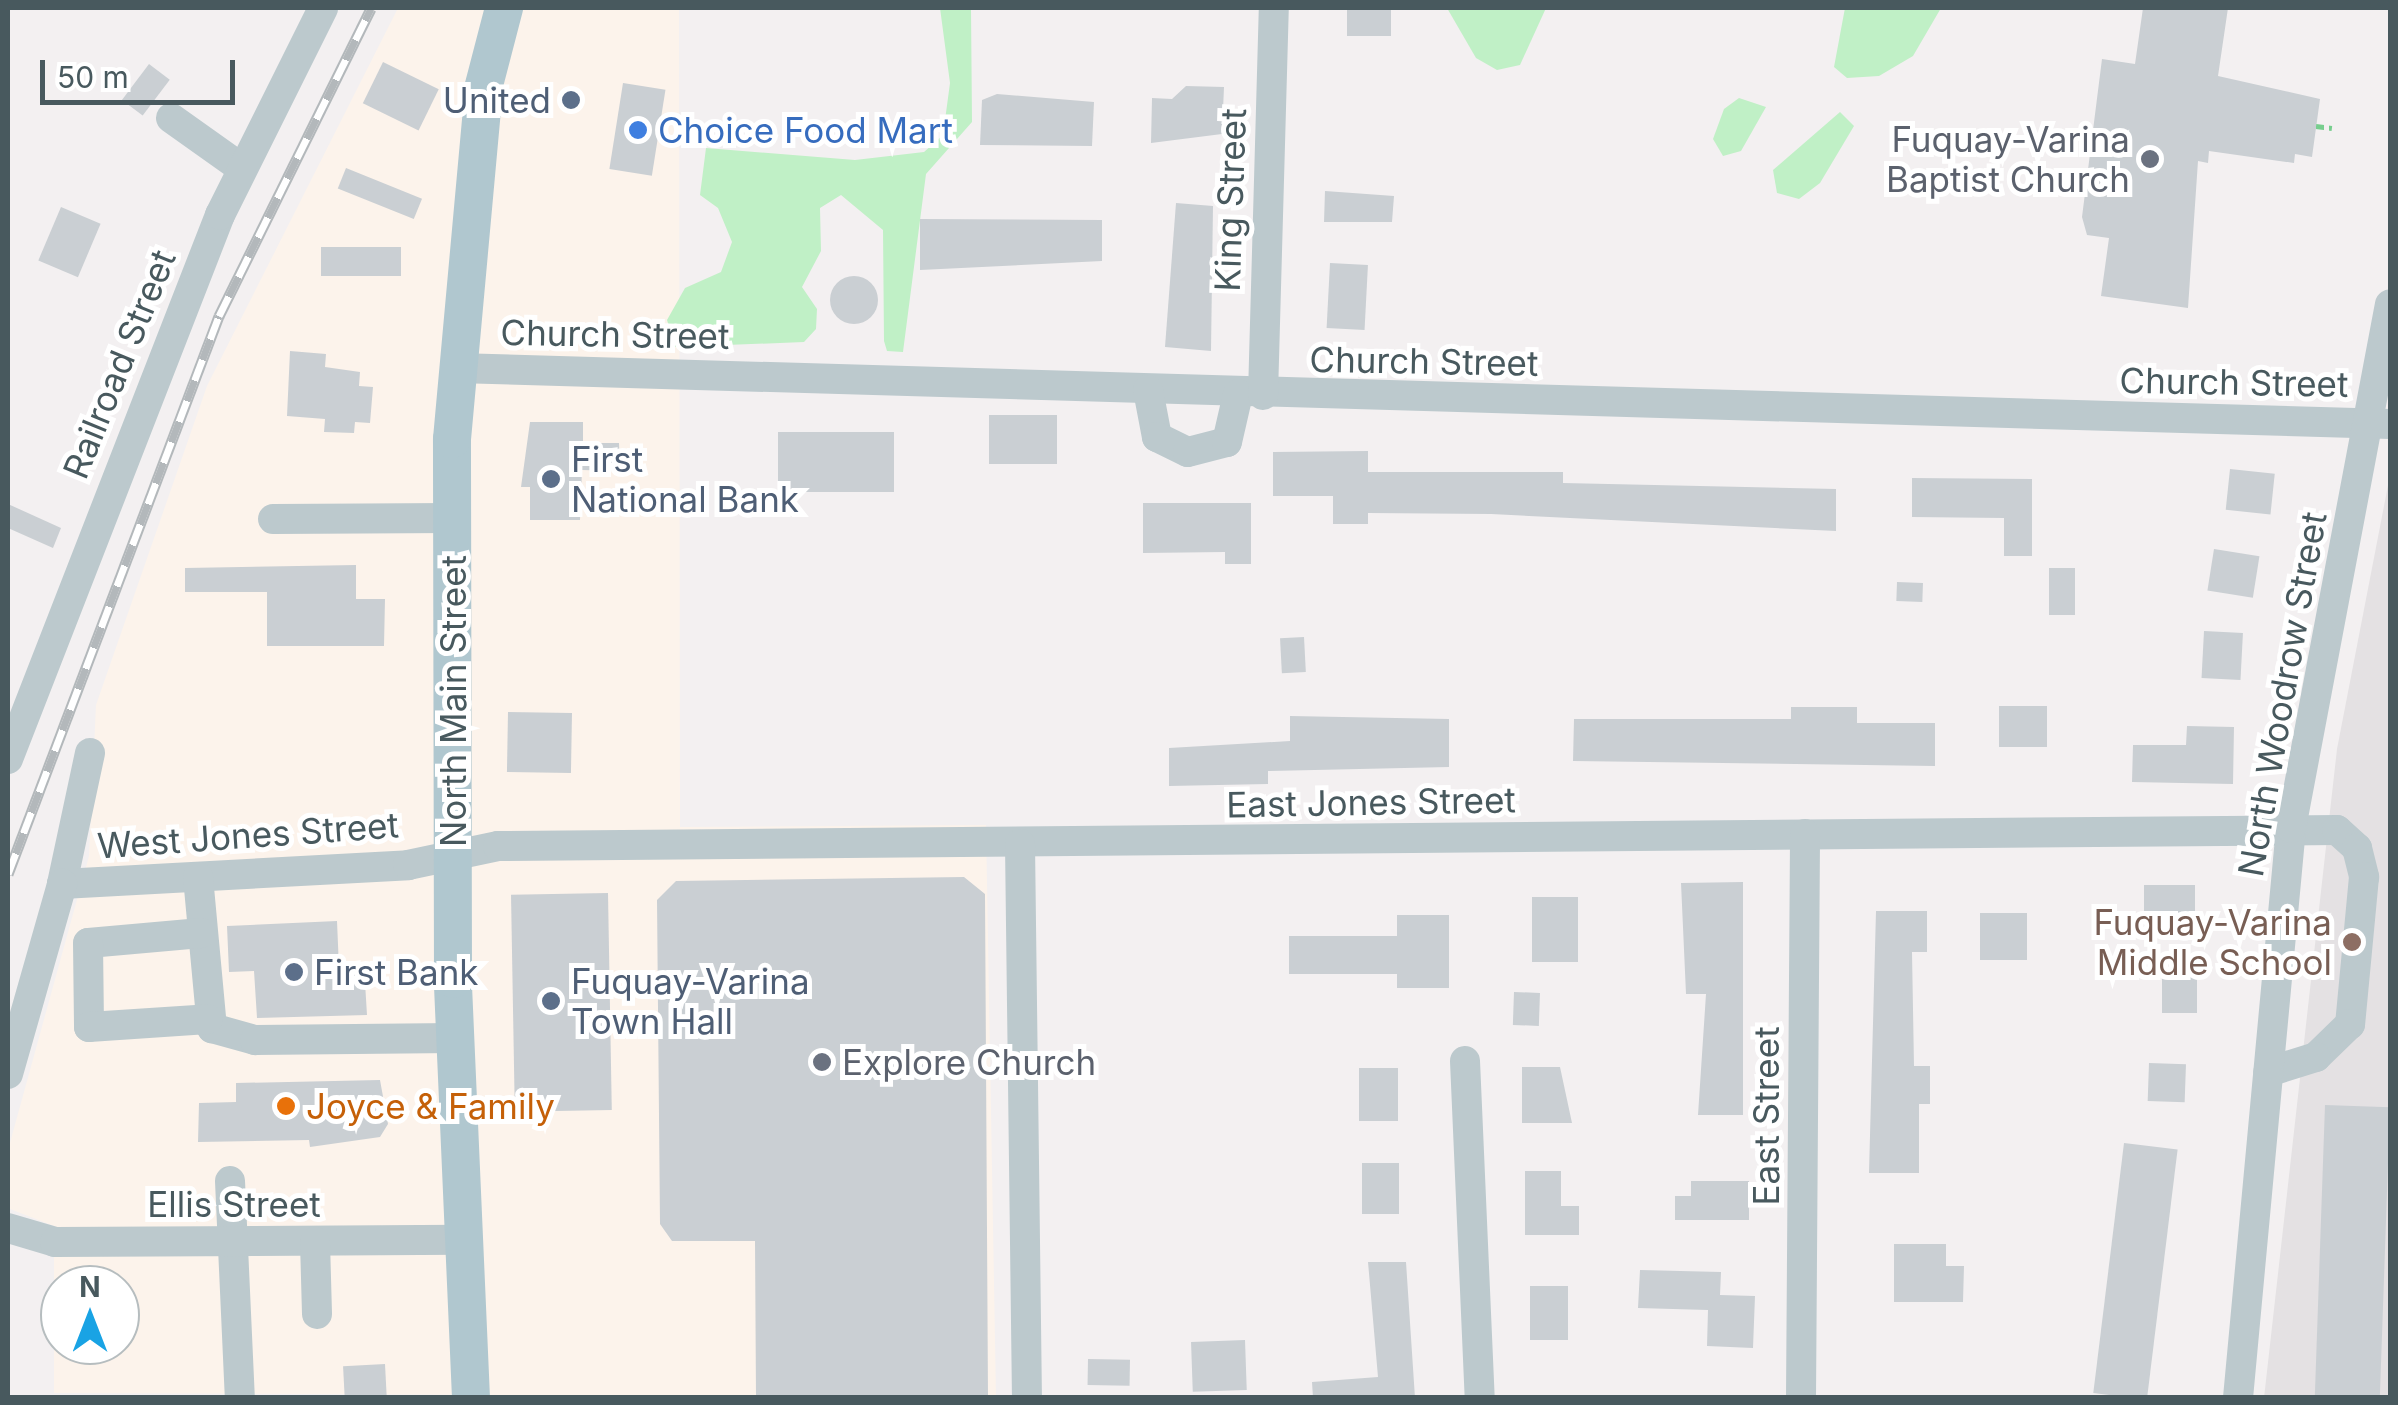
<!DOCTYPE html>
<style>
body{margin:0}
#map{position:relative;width:2398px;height:1405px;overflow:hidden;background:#f3f0f1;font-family:Inter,sans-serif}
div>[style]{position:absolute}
.commercial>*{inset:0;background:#fcf3eb}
.education>*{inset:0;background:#e4e1e3}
.green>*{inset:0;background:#c0f0c6}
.building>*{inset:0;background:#cacfd3;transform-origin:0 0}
.round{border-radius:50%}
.path>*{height:5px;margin-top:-2.5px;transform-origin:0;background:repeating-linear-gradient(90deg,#77ce8e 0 8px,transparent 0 13px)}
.minor>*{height:30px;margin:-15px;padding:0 15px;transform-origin:15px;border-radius:15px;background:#bcc9cd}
.major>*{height:38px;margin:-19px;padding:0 19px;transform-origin:19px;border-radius:19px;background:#b0c7cf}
.rail>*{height:11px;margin-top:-5.5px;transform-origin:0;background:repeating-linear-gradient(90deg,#fff 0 22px,#b3b8bb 0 44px);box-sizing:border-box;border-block:2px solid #b3b8bb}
.dots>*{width:28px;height:28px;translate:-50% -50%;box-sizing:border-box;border:5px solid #fff;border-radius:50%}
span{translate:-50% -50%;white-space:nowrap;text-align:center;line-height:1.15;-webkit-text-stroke:10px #fff;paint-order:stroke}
.service-label{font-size:35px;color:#4e5e75}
.right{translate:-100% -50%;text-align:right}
.left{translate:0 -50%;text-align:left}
.shop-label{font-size:35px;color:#366cbe}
.worship-label{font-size:35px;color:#5b616d}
.street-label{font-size:35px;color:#48595e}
.education-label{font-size:35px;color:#785e54}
.food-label{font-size:35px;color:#c56008}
.frame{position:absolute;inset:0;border:10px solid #48595e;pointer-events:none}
.north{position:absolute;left:40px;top:1265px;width:100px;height:100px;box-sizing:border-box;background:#fff;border:2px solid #b6bdbf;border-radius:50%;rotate:0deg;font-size:28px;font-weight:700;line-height:40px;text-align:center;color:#48595e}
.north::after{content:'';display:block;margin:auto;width:35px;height:45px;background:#19a3e4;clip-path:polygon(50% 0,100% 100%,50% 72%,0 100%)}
.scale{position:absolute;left:40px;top:60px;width:195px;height:45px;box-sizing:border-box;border:5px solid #48595e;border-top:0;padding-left:12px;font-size:30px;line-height:35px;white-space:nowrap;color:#48595e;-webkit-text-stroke:8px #fff;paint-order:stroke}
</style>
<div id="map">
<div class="commercial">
<div style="clip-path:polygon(evenodd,398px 8px,679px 8px,680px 827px,986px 825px,996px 1397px,54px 1393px,54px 1226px,10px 1209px,8px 1150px,89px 856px,96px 705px,207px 386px,398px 8px,60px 1285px,120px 1285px,120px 1345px,60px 1345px,60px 1285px)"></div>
</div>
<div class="education">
<div style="clip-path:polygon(2390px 475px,2390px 1397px,2264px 1398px,2337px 749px)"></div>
</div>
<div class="green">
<div style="clip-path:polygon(940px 8px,971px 8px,972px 122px,926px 174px,903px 352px,887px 351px,884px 341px,883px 230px,841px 195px,820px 208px,821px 251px,802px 287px,817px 309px,816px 329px,804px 342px,675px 347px,667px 320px,685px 288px,721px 272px,732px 242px,718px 208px,700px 195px,706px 148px,855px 160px,924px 152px,943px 135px,950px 83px)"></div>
<div style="clip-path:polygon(1447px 8px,1546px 8px,1520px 65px,1497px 70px,1476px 58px)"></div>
<div style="clip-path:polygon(1845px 8px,1941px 8px,1913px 56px,1879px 76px,1847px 78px,1834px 67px)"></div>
<div style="clip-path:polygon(1739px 98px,1766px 107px,1741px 151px,1723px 156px,1713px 139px,1724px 109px)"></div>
<div style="clip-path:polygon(1840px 112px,1854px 126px,1820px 183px,1799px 199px,1777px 193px,1773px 170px)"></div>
</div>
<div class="building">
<div style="left:1347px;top:8px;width:44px;height:28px"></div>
<div style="clip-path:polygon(2143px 8px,2228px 8px,2218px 76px,2320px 99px,2312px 157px,2295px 154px,2294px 163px,2209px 151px,2208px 163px,2198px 161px,2188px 308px,2101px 296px,2109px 238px,2087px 235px,2082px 217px,2102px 59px,2135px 64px)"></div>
<div style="left:383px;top:62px;width:62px;height:46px;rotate:26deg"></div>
<div style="left:149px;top:64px;width:26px;height:45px;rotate:37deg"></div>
<div style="left:623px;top:83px;width:43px;height:87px;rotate:9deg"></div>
<div style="clip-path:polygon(1186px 86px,1224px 87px,1222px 134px,1151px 143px,1152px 98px,1172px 99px)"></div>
<div style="clip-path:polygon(997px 94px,1094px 102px,1092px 146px,980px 145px,982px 100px)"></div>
<div style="left:346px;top:168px;width:82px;height:22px;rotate:22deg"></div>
<div style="clip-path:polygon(1325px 191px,1394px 196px,1392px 222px,1324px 222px)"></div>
<div style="clip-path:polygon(1176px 203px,1213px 206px,1211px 351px,1165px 347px)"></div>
<div style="left:61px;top:207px;width:43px;height:58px;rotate:23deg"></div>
<div style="clip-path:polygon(920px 219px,1102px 220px,1102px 261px,920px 270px)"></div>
<div style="left:321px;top:247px;width:80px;height:29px"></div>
<div style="left:1330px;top:263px;width:38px;height:65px;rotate:3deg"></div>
<div class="round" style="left:830px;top:276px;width:48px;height:48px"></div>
<div style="clip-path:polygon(290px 351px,326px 354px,325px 367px,360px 372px,359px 386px,373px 387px,370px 423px,355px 422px,354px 433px,324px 432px,325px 419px,287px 416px)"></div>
<div style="left:989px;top:415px;width:68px;height:49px"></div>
<div style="clip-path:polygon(530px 422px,583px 422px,583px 443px,619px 443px,620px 471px,582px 470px,580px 520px,530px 520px,530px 487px,521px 487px)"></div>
<div style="left:778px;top:432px;width:116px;height:60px"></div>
<div style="clip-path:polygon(1368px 451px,1368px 472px,1563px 472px,1563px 483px,1836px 489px,1836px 531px,1491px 514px,1368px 513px,1368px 524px,1333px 524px,1333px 496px,1273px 496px,1273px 452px)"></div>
<div style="left:2230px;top:469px;width:45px;height:41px;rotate:6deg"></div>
<div style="clip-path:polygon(1912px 478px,2032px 479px,2032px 556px,2004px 556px,2004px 518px,1912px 517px)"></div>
<div style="clip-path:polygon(1143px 503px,1251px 503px,1251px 564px,1225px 564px,1225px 552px,1143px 553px)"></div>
<div style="clip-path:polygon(8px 504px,61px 528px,53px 548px,8px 528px)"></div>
<div style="left:2214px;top:549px;width:46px;height:42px;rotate:9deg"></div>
<div style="clip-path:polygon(356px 565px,356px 599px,385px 599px,384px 646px,267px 646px,267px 592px,185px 592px,185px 568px)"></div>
<div style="left:2049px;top:568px;width:26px;height:47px"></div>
<div style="left:1897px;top:582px;width:26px;height:19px;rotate:2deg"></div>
<div style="left:2204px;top:631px;width:39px;height:47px;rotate:3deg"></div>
<div style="left:1304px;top:637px;width:35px;height:24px;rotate:87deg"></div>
<div style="left:1999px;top:706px;width:48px;height:41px"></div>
<div style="clip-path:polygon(1791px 707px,1857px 707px,1857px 723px,1935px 723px,1935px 766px,1573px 761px,1574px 719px,1791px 719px)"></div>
<div style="left:508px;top:712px;width:64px;height:60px;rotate:1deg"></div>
<div style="clip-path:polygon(1290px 716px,1449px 719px,1449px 767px,1268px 771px,1268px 784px,1169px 786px,1169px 748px,1290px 741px)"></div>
<div style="clip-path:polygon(2187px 726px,2234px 727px,2233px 784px,2132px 782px,2133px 745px,2186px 745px)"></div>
<div style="clip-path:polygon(964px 877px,985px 894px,988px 1398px,756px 1398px,755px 1241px,672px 1241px,660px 1224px,657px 900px,676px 881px)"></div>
<div style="clip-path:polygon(1743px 882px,1743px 1115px,1698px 1115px,1706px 994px,1686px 994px,1681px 883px)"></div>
<div style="left:2144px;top:885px;width:51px;height:41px"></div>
<div style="left:608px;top:893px;width:217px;height:97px;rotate:89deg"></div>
<div style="left:1532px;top:897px;width:46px;height:65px"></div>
<div style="clip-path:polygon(1876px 911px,1927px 911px,1927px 952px,1912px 952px,1914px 1066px,1930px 1066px,1930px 1104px,1919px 1104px,1919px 1173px,1869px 1173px)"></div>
<div style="left:1980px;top:913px;width:47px;height:47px"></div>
<div style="clip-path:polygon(1397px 915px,1449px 915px,1449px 988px,1397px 988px,1397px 974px,1289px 974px,1289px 936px,1397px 936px)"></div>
<div style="clip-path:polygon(337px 921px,339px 968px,364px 966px,367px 1015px,257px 1018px,254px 971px,229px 972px,227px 926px)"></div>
<div style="left:2162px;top:969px;width:35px;height:44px"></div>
<div style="left:1514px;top:992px;width:26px;height:33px;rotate:2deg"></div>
<div style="left:2149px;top:1063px;width:37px;height:38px;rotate:2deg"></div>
<div style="clip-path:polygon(1522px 1067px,1560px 1067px,1572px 1123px,1522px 1123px)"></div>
<div style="left:1359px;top:1068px;width:39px;height:53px"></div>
<div style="clip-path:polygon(380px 1080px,388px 1124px,380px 1137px,310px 1147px,309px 1140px,198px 1142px,199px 1103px,236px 1102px,236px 1083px)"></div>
<div style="left:2325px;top:1105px;width:65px;height:293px;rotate:2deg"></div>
<div style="left:2124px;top:1143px;width:54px;height:252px;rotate:7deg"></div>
<div style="left:1362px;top:1163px;width:37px;height:51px"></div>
<div style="clip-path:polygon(1525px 1171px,1561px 1171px,1561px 1206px,1579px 1206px,1579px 1235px,1525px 1235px)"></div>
<div style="clip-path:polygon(1691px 1181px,1749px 1181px,1749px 1220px,1675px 1220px,1675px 1196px,1691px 1196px)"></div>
<div style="clip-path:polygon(1894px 1244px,1946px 1244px,1946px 1266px,1964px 1266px,1963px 1302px,1894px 1302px)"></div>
<div style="clip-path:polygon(1368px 1262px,1406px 1262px,1415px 1398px,1313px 1398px,1312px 1382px,1378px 1377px)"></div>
<div style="clip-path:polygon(1640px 1270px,1721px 1272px,1720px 1295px,1755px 1296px,1753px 1348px,1707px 1346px,1708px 1310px,1638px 1308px)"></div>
<div style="left:1530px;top:1286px;width:38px;height:54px"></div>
<div style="left:1245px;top:1340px;width:50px;height:54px;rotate:88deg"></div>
<div style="left:1088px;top:1359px;width:42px;height:26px;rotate:1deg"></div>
<div style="left:385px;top:1364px;width:34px;height:42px;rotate:87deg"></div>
</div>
<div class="path">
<div style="left:2316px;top:126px;width:16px;rotate:7deg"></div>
</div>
<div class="minor">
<div style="left:171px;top:118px;width:85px;rotate:35.4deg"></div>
<div style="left:456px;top:368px;width:1935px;rotate:1.66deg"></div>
<div style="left:1148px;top:390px;width:48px;rotate:79.2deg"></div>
<div style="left:1157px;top:437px;width:34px;rotate:26deg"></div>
<div style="left:1188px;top:452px;width:40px;rotate:-14.4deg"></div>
<div style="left:1227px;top:442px;width:49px;rotate:-77.1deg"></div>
<div style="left:1263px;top:395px;width:387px;rotate:-88.4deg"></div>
<div style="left:273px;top:519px;width:179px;rotate:-0.3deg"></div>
<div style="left:90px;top:753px;width:134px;rotate:102.1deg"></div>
<div style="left:62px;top:884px;width:347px;rotate:-3.1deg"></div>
<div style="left:408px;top:865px;width:92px;rotate:-11.9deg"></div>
<div style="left:498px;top:846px;width:1839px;rotate:-0.5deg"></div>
<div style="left:2337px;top:830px;width:27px;rotate:42deg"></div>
<div style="left:2357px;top:848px;width:30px;rotate:76deg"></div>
<div style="left:2364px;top:877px;width:148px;rotate:95.4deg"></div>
<div style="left:2350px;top:1024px;width:47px;rotate:135.9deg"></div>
<div style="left:2316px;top:1057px;width:50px;rotate:162.6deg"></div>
<div style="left:8px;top:759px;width:584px;rotate:-68.71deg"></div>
<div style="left:220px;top:215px;width:231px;rotate:-63.5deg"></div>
<div style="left:1020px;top:844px;width:554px;rotate:89.28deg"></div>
<div style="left:198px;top:877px;width:152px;rotate:84.7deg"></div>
<div style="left:212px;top:1028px;width:45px;rotate:15.6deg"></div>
<div style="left:255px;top:1040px;width:199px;rotate:-0.6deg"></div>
<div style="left:201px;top:933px;width:113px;rotate:174.9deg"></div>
<div style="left:88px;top:943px;width:84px;rotate:89.3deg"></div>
<div style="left:89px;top:1027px;width:119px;rotate:-3.8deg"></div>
<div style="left:1465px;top:1061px;width:337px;rotate:87.5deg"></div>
<div style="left:8px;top:1074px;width:198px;rotate:-74.1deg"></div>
<div style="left:230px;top:1181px;width:217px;rotate:87.4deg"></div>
<div style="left:8px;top:1228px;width:49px;rotate:16.6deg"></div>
<div style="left:55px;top:1242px;width:407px;rotate:-0.3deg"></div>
<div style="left:315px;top:1242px;width:72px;rotate:88.4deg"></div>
<div style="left:1801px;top:1398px;width:564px;rotate:-89.59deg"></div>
<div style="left:2238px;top:1398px;width:572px;rotate:-84.69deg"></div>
<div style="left:2291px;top:828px;width:533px;rotate:-79.3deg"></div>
</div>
<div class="major">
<div style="left:471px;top:1398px;width:419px;rotate:-92.5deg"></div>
<div style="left:453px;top:979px;width:540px;rotate:-90.11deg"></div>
<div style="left:452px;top:439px;width:355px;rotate:-84.8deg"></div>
<div style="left:484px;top:85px;width:80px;rotate:-75.4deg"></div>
</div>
<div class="rail">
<div style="left:8px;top:874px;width:597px;rotate:-69.29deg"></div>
<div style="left:219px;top:316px;width:343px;rotate:-63.7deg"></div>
</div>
<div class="dots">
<div style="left:571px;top:100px;background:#5c6f8a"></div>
<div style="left:638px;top:130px;background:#3f7fe0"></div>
<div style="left:2150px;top:159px;background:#6b7280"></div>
<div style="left:551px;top:479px;background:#5c6f8a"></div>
<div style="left:2352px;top:942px;background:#8d6e63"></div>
<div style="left:294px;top:972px;background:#5c6f8a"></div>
<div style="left:551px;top:1001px;background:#5c6f8a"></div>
<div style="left:822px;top:1062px;background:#6b7280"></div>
<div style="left:286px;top:1106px;background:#e8710a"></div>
</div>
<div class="service-label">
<span class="right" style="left:551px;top:100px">United</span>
<span class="left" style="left:571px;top:479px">First<br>National Bank</span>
<span class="left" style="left:314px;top:972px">First Bank</span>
<span class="left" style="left:571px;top:1001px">Fuquay-Varina<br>Town Hall</span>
</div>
<div class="shop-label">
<span class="left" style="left:658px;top:130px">Choice Food Mart</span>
</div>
<div class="worship-label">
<span class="right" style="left:2130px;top:159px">Fuquay-Varina<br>Baptist Church</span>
<span class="left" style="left:842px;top:1062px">Explore Church</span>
</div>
<div class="street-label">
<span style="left:1230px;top:200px;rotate:-88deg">King Street</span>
<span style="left:615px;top:334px;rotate:1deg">Church Street</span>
<span style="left:1424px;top:361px;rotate:1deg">Church Street</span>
<span style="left:119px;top:364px;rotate:-68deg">Railroad Street</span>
<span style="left:2234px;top:382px;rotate:1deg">Church Street</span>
<span style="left:2282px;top:694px;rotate:-80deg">North Woodrow Street</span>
<span style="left:453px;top:701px;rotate:-90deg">North Main Street</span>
<span style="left:1371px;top:802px;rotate:-1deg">East Jones Street</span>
<span style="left:248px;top:835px;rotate:-4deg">West Jones Street</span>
<span style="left:1766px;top:1116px;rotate:-90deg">East Street</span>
<span style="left:234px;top:1204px">Ellis Street</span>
</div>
<div class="education-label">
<span class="right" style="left:2332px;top:942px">Fuquay-Varina<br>Middle School</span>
</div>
<div class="food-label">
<span class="left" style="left:306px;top:1106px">Joyce &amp; Family</span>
</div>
<div class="frame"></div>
<div class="north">N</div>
<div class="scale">50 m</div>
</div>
